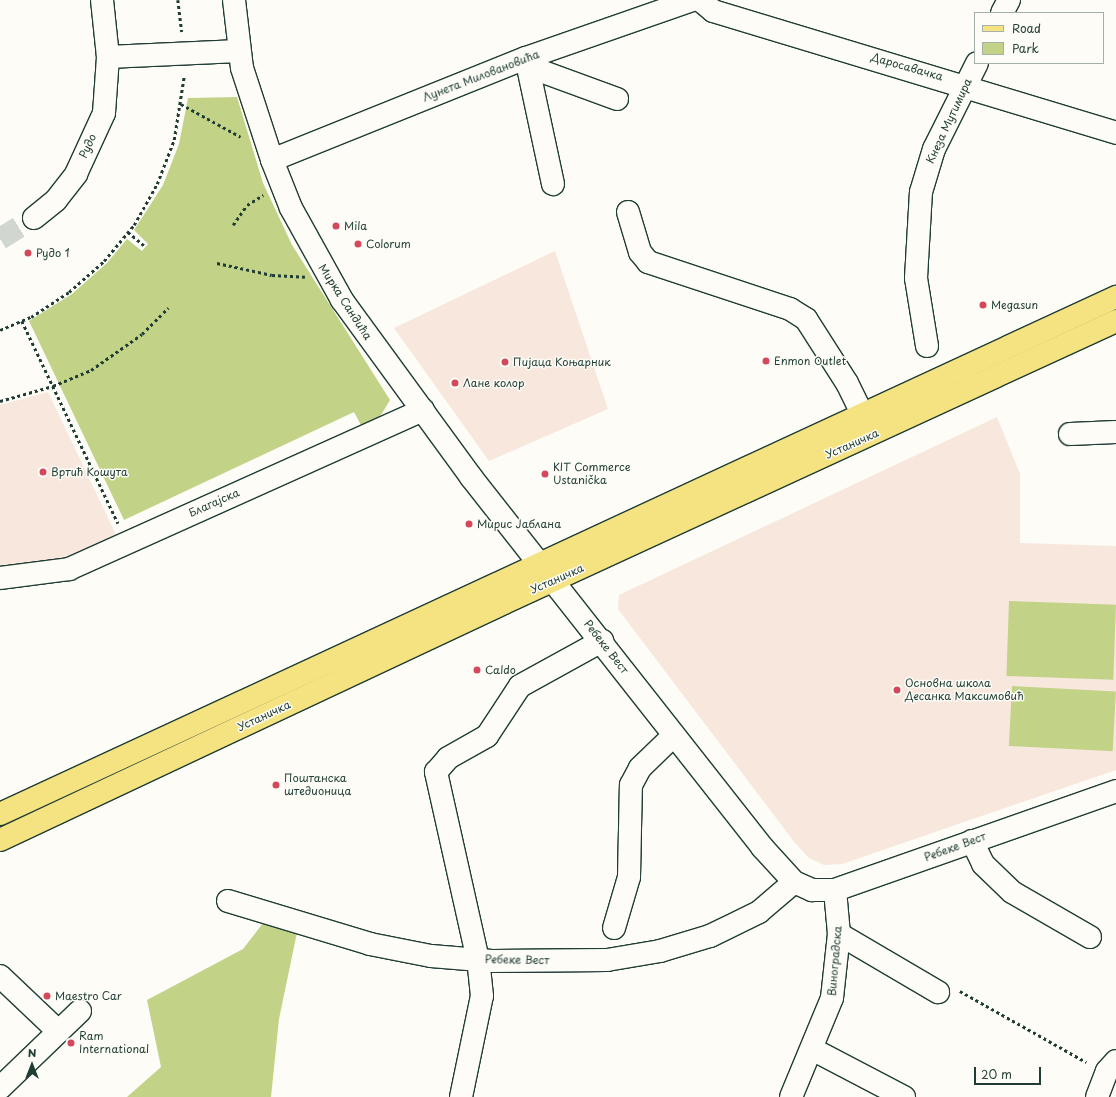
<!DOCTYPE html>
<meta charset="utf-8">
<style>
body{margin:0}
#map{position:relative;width:1116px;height:1097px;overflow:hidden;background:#fdfcf7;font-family:"Playpen Sans",sans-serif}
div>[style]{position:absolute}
.built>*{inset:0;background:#f8e7dd}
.green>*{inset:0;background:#c2d388;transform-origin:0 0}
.minor-tunnel>*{height:22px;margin-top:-11px;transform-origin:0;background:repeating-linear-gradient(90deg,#d1d6d0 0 22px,transparent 0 33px)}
.path>*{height:2.5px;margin-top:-1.25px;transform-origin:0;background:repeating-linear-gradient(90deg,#1f3d34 0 3px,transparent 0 6px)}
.roads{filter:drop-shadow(1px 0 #1f3d34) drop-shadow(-1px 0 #1f3d34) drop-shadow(0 1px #1f3d34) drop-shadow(0 -1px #1f3d34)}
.minor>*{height:22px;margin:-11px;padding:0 11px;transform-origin:11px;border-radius:11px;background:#fdfcf7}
.major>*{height:22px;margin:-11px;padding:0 11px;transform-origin:11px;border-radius:11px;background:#f5e381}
.dots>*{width:11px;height:11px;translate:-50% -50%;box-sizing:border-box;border:2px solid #fdfcf7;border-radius:50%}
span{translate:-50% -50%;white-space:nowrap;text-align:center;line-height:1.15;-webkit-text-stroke:3px #fdfcf7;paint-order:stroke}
.street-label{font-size:11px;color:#1f3d34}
.poi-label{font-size:11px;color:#1f3d34}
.left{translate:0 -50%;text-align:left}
.legend{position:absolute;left:974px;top:12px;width:130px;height:52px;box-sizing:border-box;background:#fdfcf7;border:1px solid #a4b0a9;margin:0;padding:5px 7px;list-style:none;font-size:12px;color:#1f3d34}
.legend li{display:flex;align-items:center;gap:8px;height:20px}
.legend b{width:20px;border:1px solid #a4b0a9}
.north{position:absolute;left:12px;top:1045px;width:40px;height:40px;-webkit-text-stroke:3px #fdfcf7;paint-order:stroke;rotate:0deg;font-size:11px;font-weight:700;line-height:16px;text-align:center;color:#1f3d34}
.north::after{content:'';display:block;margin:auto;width:14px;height:18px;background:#1f3d34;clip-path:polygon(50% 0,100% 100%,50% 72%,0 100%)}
.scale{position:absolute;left:974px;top:1067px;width:67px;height:18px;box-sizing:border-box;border:2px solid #1f3d34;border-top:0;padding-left:5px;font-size:12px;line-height:14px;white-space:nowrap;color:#1f3d34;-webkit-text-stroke:3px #fdfcf7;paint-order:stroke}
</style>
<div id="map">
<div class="built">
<div style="clip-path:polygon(555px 251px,608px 409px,489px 461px,394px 328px)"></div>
<div style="clip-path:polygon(48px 392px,118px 539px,63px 565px,0 573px,0 405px)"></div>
<div style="clip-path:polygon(997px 417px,1020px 474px,1020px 543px,1116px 546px,1116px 770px,842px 864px,824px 865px,809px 858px,795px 843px,618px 609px,619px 595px)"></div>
</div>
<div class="green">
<div style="clip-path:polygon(237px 97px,263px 183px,292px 245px,390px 400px,381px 415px,362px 427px,354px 412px,124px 520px,29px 321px,72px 294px,107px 263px,127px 239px,142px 251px,148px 244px,134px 230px,163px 185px,179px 144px,188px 98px)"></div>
<div style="left:1009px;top:601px;width:107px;height:75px;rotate:2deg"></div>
<div style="left:1012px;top:686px;width:104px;height:60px;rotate:3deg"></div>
<div style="clip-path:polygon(270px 914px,299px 923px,279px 1019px,271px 1097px,127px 1097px,161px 1067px,147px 1000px,243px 949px)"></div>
</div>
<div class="minor-tunnel">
<div style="left:0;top:239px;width:40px;rotate:-32deg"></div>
</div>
<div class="path">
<div style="left:178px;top:0;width:32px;rotate:83deg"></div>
<div style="left:181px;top:104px;width:68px;rotate:28.8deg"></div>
<div style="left:233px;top:225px;width:24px;rotate:-55deg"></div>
<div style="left:247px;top:205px;width:19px;rotate:-32deg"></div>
<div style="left:128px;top:232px;width:23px;rotate:40deg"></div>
<div style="left:217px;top:263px;width:56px;rotate:12.3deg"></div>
<div style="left:272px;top:275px;width:33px;rotate:3deg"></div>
<div style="left:22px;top:321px;width:224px;rotate:64.6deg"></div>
<div style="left:0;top:330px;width:34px;rotate:-23deg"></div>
<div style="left:31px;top:317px;width:45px;rotate:-33.3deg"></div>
<div style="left:69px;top:292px;width:47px;rotate:-41.5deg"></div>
<div style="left:104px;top:261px;width:47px;rotate:-50.2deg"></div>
<div style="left:134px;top:225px;width:47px;rotate:-60.7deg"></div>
<div style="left:157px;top:184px;width:47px;rotate:-68.9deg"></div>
<div style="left:174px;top:140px;width:65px;rotate:-81.1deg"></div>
<div style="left:0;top:401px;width:55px;rotate:-15.8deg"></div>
<div style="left:53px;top:386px;width:41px;rotate:-22.8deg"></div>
<div style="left:91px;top:370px;width:62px;rotate:-35.2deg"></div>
<div style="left:142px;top:334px;width:37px;rotate:-45deg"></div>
<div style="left:960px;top:991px;width:145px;rotate:29.4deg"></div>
</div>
<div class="roads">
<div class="minor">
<div style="left:234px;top:0;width:68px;rotate:83.3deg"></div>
<div style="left:242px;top:68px;width:97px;rotate:71.9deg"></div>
<div style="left:272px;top:160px;width:52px;rotate:68.4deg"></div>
<div style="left:291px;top:208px;width:105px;rotate:61deg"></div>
<div style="left:342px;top:300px;width:219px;rotate:53.9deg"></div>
<div style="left:471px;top:477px;width:471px;rotate:51.8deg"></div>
<div style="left:762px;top:847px;width:47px;rotate:47.6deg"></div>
<div style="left:794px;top:882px;width:20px;rotate:24deg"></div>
<div style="left:812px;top:890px;width:23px"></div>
<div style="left:835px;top:890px;width:298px;rotate:-19.4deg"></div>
<div style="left:700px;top:0;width:17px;rotate:40deg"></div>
<div style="left:713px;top:11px;width:421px;rotate:16.8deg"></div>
<div style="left:1002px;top:13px;width:15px;rotate:-62deg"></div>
<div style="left:108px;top:57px;width:131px;rotate:-2.6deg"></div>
<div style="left:526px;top:58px;width:129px;rotate:77.9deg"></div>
<div style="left:527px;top:66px;width:96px;rotate:20.1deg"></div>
<div style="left:272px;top:160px;width:274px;rotate:-21.9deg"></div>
<div style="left:526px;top:58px;width:177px;rotate:-19.2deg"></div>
<div style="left:628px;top:212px;width:42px;rotate:73.3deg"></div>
<div style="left:640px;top:252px;width:13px;rotate:51deg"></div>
<div style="left:648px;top:262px;width:150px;rotate:18.3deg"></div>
<div style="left:790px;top:309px;width:19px;rotate:32deg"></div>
<div style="left:806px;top:319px;width:76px;rotate:57.4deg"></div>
<div style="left:847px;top:383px;width:55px;rotate:63.9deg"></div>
<div style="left:34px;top:218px;width:28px;rotate:-39deg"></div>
<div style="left:56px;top:200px;width:33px;rotate:-52deg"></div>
<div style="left:76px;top:174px;width:67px;rotate:-65.3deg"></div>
<div style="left:104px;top:113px;width:56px;rotate:-85.9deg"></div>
<div style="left:108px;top:57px;width:57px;rotate:-96deg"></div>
<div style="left:927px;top:346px;width:69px;rotate:-99.2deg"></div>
<div style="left:916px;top:278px;width:86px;rotate:-86.7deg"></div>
<div style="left:921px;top:192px;width:45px;rotate:-73.2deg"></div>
<div style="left:934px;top:149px;width:96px;rotate:-63.4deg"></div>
<div style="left:1070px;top:434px;width:46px;rotate:-2.5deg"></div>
<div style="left:0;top:578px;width:70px;rotate:-7.4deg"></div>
<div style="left:69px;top:569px;width:388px;rotate:-24.2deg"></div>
<div style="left:972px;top:841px;width:25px;rotate:64deg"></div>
<div style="left:983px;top:864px;width:40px;rotate:44deg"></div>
<div style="left:1012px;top:892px;width:90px;rotate:30deg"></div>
<div style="left:228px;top:901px;width:148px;rotate:16.8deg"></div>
<div style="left:370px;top:944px;width:62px;rotate:11.1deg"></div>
<div style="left:431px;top:956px;width:61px;rotate:4.7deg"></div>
<div style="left:492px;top:961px;width:115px;rotate:-0.5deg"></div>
<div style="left:607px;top:960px;width:54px;rotate:-9.6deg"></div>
<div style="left:660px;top:951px;width:52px;rotate:-16.7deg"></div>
<div style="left:710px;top:936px;width:55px;rotate:-26.1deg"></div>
<div style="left:759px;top:912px;width:46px;rotate:-40.6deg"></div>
<div style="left:614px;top:928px;width:53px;rotate:-73.6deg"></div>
<div style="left:629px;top:877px;width:92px;rotate:-88.8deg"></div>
<div style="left:631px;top:785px;width:19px;rotate:-62deg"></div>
<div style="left:640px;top:768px;width:47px;rotate:-44.1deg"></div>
<div style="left:839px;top:934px;width:115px;rotate:30.4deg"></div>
<div style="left:0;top:976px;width:81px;rotate:43.5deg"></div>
<div style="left:812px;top:1049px;width:104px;rotate:27.6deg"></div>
<div style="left:0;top:1088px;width:111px;rotate:-43.9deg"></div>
<div style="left:461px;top:1097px;width:103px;rotate:-78.3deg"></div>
<div style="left:482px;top:996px;width:36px;rotate:-96deg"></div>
<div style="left:478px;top:960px;width:193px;rotate:-102.6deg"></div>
<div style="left:436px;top:772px;width:18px;rotate:-49deg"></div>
<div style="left:448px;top:758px;width:45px;rotate:-29.4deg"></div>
<div style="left:487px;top:736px;width:60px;rotate:-56.6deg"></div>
<div style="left:520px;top:686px;width:94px;rotate:-28.8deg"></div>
<div style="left:791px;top:1097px;width:107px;rotate:-67.5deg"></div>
<div style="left:832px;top:998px;width:64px;rotate:-83.8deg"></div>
<div style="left:839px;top:934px;width:44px;rotate:-95.2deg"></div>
<div style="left:1097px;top:1097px;width:28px;rotate:-69deg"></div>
<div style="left:1107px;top:1071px;width:13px;rotate:-48deg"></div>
</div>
<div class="major">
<div style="left:0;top:814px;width:1230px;rotate:-24.86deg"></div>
<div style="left:0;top:840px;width:557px;rotate:-25.18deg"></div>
<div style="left:504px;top:603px;width:674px;rotate:-24.74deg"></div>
</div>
</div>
<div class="dots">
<div style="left:336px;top:226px;background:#d1495b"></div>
<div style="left:358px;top:244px;background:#d1495b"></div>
<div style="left:28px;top:253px;background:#d1495b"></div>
<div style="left:983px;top:305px;background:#d1495b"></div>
<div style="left:766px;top:361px;background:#d1495b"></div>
<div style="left:505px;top:362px;background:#d1495b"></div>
<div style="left:455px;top:383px;background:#d1495b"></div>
<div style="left:43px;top:472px;background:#d1495b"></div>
<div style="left:545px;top:474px;background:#d1495b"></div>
<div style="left:469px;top:524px;background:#d1495b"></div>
<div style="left:477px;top:670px;background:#d1495b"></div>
<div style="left:897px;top:690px;background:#d1495b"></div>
<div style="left:276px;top:785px;background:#d1495b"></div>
<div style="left:47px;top:996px;background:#d1495b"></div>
<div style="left:71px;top:1043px;background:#d1495b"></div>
</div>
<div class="street-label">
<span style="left:907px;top:67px;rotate:16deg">Даросавачка</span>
<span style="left:481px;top:76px;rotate:-21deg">Лунета Миловановића</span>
<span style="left:949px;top:121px;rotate:-65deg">Кнеза Мутимира</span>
<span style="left:88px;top:146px;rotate:-65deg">Рудо</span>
<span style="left:345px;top:302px;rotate:57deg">Мирка Сандића</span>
<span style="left:852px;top:444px;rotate:-24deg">Устаничка</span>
<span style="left:214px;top:503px;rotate:-24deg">Благајска</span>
<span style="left:557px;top:579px;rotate:-24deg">Устаничка</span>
<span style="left:606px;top:647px;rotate:52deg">Ребеке Вест</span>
<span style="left:264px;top:716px;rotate:-25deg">Устаничка</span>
<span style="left:955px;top:847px;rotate:-20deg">Ребеке Вест</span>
<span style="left:517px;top:960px;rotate:1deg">Ребеке Вест</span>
<span style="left:835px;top:961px;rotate:-85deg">Виноградска</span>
</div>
<div class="poi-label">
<span class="left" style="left:344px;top:226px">Mila</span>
<span class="left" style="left:366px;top:244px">Colorum</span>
<span class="left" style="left:36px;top:253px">Рудо 1</span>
<span class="left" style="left:991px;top:305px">Megasun</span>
<span class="left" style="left:774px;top:361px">Enmon Outlet</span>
<span class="left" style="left:513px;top:362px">Пијаца Коњарник</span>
<span class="left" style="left:463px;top:383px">Лане колор</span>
<span class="left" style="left:553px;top:474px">KIT Commerce<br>Ustanička</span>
<span class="left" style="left:51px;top:472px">Вртић Кошута</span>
<span class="left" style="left:477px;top:524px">Мирис Јаблана</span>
<span class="left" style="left:485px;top:670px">Caldo</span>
<span class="left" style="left:905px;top:690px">Основна школа<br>Десанка Максимовић</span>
<span class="left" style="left:284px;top:785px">Поштанска<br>штедионица</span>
<span class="left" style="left:55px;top:996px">Maestro Car</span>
<span class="left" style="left:79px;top:1043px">Ram<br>International</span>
</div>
<ul class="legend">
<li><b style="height:5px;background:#f5e381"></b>Road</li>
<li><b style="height:11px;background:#c2d388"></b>Park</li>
</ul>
<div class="north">N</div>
<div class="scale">20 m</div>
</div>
